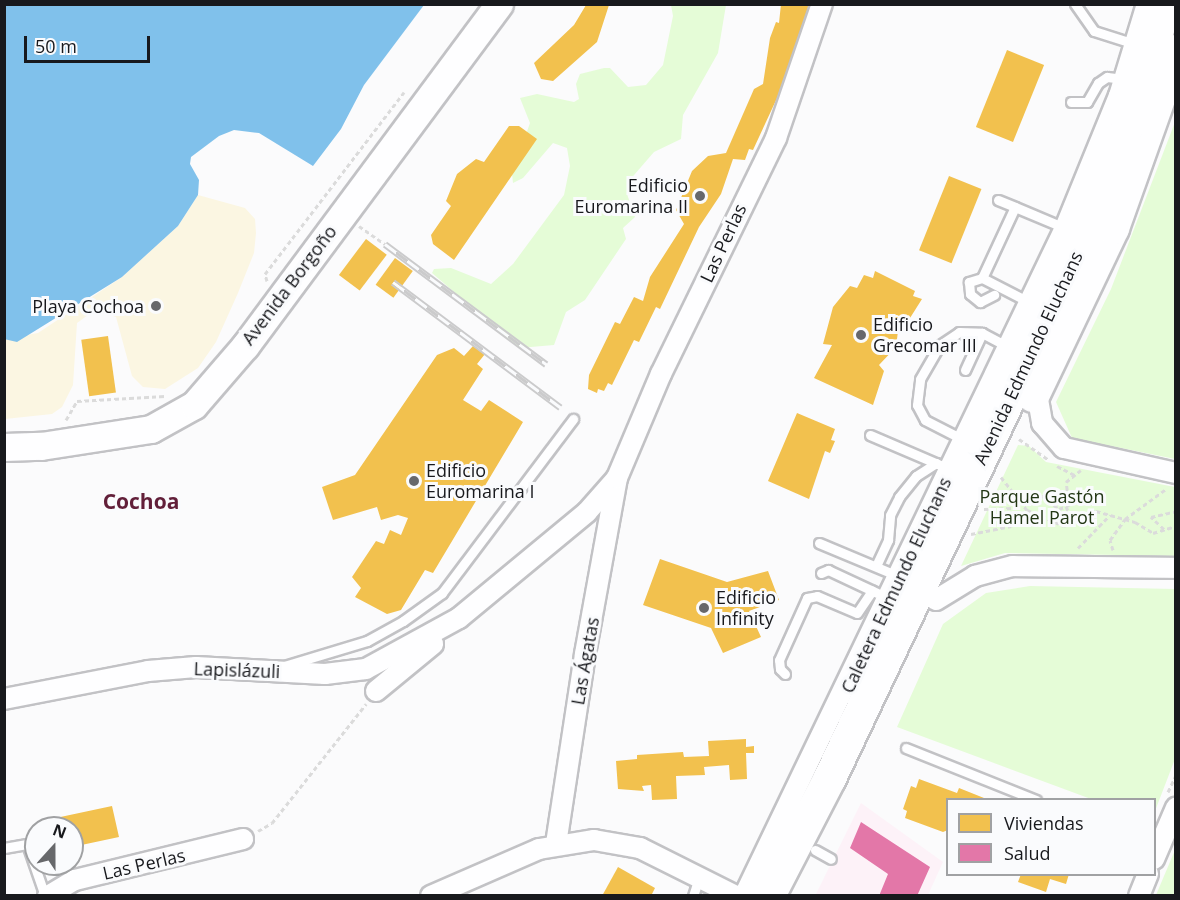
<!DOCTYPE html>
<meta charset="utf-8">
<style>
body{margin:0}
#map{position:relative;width:1180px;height:900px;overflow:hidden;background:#fbfbfc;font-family:"Open Sans",sans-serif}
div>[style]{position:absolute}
.commercial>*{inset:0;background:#fdf2f8}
.green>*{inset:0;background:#e5fcd7}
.sand>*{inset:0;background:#fbf6e2}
.water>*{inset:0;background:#80c1eb}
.homes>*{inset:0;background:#f2c14e;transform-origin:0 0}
.health>*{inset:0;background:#e377a8}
.path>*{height:3px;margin-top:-1.5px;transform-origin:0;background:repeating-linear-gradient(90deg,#dbdbdb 0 4.5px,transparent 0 7.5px)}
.roads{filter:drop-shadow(2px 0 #c2c2c5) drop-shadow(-2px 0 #c2c2c5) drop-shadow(0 2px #c2c2c5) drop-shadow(0 -2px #c2c2c5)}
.service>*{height:9px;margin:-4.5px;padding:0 4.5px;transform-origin:4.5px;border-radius:4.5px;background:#fefeff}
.minor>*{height:20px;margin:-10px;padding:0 10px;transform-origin:10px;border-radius:10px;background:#fefeff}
.secondary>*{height:27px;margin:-13.5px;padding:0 13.5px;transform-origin:13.5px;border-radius:13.5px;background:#fefeff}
.primary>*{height:32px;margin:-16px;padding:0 16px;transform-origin:16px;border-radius:16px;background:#fefeff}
.rail>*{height:7px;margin-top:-3.5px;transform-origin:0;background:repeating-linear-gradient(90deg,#fafbfd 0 14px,#cbcbcc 0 28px);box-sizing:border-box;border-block:2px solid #cbcbcc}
.dots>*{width:16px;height:16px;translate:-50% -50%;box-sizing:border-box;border:3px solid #fafbfd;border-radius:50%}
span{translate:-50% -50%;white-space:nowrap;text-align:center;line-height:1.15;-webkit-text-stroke:6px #fafbfd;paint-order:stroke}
.poi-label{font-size:18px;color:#18191d}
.right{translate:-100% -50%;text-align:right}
.left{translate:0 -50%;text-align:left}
.street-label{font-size:18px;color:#18191d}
.park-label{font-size:18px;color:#223614}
.quarter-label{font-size:21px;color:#621f39;font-weight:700}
.frame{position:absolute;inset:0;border:6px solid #18191d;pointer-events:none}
.legend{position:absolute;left:946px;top:798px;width:210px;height:78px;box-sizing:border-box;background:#fafbfd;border:2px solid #a0a1a3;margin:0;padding:8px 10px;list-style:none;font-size:18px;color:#18191d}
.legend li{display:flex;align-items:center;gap:12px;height:30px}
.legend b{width:30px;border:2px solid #a0a1a3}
.north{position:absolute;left:24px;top:816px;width:60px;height:60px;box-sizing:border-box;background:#fafbfd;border:2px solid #a0a1a3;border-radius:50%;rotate:21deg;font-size:16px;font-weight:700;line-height:24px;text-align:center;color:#18191d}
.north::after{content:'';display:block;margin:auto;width:21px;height:27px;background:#67686b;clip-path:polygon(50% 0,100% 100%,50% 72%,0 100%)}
.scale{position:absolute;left:24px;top:36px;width:126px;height:27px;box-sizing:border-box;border:3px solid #18191d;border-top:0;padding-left:8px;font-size:18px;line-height:21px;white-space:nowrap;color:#18191d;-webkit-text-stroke:4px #fafbfd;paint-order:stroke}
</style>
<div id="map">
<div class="commercial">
<div style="clip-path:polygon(861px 803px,943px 862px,928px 895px,815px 896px)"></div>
</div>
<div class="green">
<div style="clip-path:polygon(671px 5px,726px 5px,718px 53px,683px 115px,681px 139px,654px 152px,628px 182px,627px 194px,635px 217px,623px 228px,626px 239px,585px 300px,566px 312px,554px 345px,519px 348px,432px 273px,434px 269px,451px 268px,491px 284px,513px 264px,564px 195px,570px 166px,567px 148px,553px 143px,523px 178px,513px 183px,512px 174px,530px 123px,520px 98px,537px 94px,574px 102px,579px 99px,576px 84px,580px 74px,604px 68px,610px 68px,628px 87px,646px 85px,663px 65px,673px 16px)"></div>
<div style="clip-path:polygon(1175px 122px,1175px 459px,1072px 438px,1056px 402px,1111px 289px)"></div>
<div style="clip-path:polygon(1018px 445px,1029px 446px,1046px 462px,1175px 487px,1175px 556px,1005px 553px,961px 566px)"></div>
<div style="clip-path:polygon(1030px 586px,1175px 589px,1175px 759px,1155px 811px,1154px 800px,1091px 799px,897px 727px,943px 624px,986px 593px)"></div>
<div style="clip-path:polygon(1175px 850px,1175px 895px,1156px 895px)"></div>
</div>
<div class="sand">
<div style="clip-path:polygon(198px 195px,245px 208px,255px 219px,256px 233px,254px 253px,238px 293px,216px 342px,198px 368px,165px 389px,143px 387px,132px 376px,116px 317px,95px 310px,77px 323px,73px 385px,62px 407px,52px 414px,5px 419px,5px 339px,38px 333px,122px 277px,178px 226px)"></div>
</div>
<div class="water">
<div style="clip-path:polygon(5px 4px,424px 4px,424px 5px,364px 85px,341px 129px,313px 166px,259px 133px,234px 130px,219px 136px,191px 157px,190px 164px,199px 180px,198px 195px,178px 226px,122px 277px,17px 342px,4px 339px)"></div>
</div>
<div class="homes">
<div style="clip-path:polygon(781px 4px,809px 4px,791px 68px,753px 150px,749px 149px,745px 160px,733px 159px,721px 194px,699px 227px,660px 309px,656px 307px,639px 342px,634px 340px,612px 385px,608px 383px,604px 391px,598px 389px,597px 393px,588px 389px,589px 375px,615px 322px,620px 324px,634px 297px,643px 301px,650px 277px,684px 224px,676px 210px,692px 171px,708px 156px,726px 153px,754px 89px,763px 84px,770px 38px,776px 22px,779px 23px)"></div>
<div style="clip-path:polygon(586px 5px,609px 5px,597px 42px,553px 81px,541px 79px,534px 63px,574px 25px)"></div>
<div style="left:1007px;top:50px;width:40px;height:83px;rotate:22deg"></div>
<div style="clip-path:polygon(509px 126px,519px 126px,537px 139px,454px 260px,433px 244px,431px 235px,451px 206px,446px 201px,457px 174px,476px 159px,484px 162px)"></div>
<div style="left:949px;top:176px;width:35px;height:80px;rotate:22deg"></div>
<div style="left:366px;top:239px;width:26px;height:45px;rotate:37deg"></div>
<div style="left:395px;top:258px;width:22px;height:33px;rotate:36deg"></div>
<div style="clip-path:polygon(875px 271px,915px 291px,913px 296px,922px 299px,905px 326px,899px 323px,896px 347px,879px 365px,884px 371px,873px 405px,814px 378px,832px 345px,823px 344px,833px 307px,850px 286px,857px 288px,864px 275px,873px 278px)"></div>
<div style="left:108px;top:336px;width:57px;height:27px;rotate:82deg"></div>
<div style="clip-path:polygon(473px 346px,485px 354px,477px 364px,483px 369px,463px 400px,481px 411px,489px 400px,523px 422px,433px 573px,425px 570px,401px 610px,387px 614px,355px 597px,361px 588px,352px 577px,376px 541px,384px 544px,390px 530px,401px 535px,408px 518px,398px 515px,381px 520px,377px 507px,333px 520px,322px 487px,355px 475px,437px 355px,454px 348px,464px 356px)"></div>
<div style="clip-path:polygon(797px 413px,835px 429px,831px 440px,835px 441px,830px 453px,825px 451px,809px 499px,768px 481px)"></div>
<div style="clip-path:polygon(660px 559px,727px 582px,768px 571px,779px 600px,749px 611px,761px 637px,723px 653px,711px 628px,643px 605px)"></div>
<div style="clip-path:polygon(746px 739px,746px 747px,754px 746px,754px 753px,746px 753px,747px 779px,730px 780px,729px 765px,704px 767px,705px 775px,676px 776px,677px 799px,652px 800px,651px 785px,642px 786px,644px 791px,618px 789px,616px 761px,637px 759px,637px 755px,683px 752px,684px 757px,709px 756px,708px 741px)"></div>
<div style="clip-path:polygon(919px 779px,957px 793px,959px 788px,989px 800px,948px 800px,948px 830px,943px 832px,905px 818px,907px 811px,903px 809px,911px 786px,916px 788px)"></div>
<div style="clip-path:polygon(112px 806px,119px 837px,72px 847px,72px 828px,53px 828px,51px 819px)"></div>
<div style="clip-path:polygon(618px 867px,655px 888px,651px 896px,602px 896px)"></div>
<div style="clip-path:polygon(1021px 874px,1069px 874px,1066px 884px,1050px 879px,1046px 892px,1018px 882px)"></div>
</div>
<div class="health">
<div style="clip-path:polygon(861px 822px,930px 867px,917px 896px,879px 896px,888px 874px,850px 848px)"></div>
</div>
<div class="path">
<div style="left:359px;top:226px;width:32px;rotate:35deg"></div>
<div style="left:267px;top:281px;width:7px;rotate:-106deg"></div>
<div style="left:265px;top:274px;width:229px;rotate:-52.6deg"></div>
<div style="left:66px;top:420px;width:22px;rotate:-60deg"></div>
<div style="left:77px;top:401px;width:88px;rotate:-3.3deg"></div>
<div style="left:1019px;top:439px;width:37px;rotate:35deg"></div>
<div style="left:1057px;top:466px;width:20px;rotate:27deg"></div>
<div style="left:1001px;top:477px;width:42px;rotate:51.8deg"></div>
<div style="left:1027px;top:510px;width:40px;rotate:23.4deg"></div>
<div style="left:1064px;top:526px;width:35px;rotate:-25deg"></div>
<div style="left:1096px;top:511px;width:41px;rotate:15.8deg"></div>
<div style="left:1135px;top:522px;width:21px;rotate:31deg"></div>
<div style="left:1153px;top:533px;width:24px;rotate:-17deg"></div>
<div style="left:1066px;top:506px;width:16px;rotate:68deg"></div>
<div style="left:984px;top:509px;width:30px;rotate:-2deg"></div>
<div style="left:1014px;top:508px;width:28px;rotate:-38deg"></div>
<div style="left:1036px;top:491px;width:29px;rotate:38deg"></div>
<div style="left:1059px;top:509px;width:11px;rotate:-22deg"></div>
<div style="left:1069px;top:505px;width:23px;rotate:-97deg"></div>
<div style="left:1066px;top:482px;width:19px;rotate:-39deg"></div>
<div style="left:1164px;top:529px;width:18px;rotate:-137deg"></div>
<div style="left:1151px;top:517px;width:26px;rotate:-13deg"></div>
<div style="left:971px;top:534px;width:41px;rotate:-11.3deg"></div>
<div style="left:1011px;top:526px;width:22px;rotate:-47deg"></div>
<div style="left:1078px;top:548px;width:46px;rotate:-45.9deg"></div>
<div style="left:1113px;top:550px;width:10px;rotate:-107deg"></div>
<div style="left:1110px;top:540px;width:26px;rotate:-54deg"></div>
<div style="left:1125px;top:519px;width:51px;rotate:-36.2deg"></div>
<div style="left:1168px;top:792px;width:19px;rotate:-65deg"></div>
<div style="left:258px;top:831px;width:16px;rotate:-30deg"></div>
<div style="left:272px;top:823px;width:152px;rotate:-51.7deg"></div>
</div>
<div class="roads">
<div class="service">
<div style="left:1075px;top:4px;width:33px;rotate:55deg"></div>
<div style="left:1094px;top:31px;width:43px;rotate:17.6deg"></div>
<div style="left:1071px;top:102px;width:16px"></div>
<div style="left:1087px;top:102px;width:22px;rotate:-60deg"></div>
<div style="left:1098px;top:83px;width:11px;rotate:-34deg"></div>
<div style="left:1107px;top:77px;width:17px;rotate:7deg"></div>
<div style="left:998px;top:200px;width:18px;rotate:22deg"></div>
<div style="left:982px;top:278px;width:14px;rotate:163deg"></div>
<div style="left:969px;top:282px;width:12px;rotate:85deg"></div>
<div style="left:970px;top:294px;width:13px;rotate:39deg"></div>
<div style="left:980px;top:302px;width:16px;rotate:-27deg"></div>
<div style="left:1029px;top:302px;width:53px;rotate:-152.9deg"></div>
<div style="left:982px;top:278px;width:78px;rotate:-65.1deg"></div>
<div style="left:1015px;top:207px;width:54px;rotate:22.8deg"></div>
<div style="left:965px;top:370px;width:41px;rotate:-65.3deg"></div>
<div style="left:870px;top:435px;width:76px;rotate:23.2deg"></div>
<div style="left:964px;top:440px;width:44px;rotate:-152.9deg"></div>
<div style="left:925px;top:420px;width:17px;rotate:-118deg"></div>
<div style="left:917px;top:405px;width:26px;rotate:-83deg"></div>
<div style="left:920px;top:379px;width:39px;rotate:-60deg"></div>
<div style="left:940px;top:345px;width:23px;rotate:-34deg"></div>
<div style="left:959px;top:332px;width:23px;rotate:2deg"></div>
<div style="left:982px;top:333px;width:30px;rotate:28deg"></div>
<div style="left:819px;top:543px;width:86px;rotate:22.7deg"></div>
<div style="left:876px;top:566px;width:29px;rotate:-65deg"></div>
<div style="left:888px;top:540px;width:25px;rotate:-85deg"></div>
<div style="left:890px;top:515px;width:20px;rotate:-63deg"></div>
<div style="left:899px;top:497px;width:27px;rotate:-51deg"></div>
<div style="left:916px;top:476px;width:24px;rotate:-33deg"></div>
<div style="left:821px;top:573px;width:8px;rotate:-23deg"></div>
<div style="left:828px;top:570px;width:54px;rotate:25.1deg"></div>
<div style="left:284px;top:666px;width:87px;rotate:-16.8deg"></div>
<div style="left:367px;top:641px;width:41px;rotate:-29.1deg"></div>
<div style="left:403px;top:621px;width:48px;rotate:-35.7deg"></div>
<div style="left:442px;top:593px;width:218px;rotate:-53deg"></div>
<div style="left:785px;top:674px;width:7px;rotate:-135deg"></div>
<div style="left:780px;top:669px;width:9px;rotate:-96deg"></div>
<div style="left:779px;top:660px;width:68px;rotate:-65.7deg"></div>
<div style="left:807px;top:598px;width:10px;rotate:-11deg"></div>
<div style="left:817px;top:596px;width:43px;rotate:23deg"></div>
<div style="left:857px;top:613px;width:27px;rotate:-56deg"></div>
<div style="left:906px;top:748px;width:140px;rotate:21.8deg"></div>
<div style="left:4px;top:848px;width:23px;rotate:-10deg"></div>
<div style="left:27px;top:844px;width:55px;rotate:70.9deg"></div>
<div style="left:815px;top:850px;width:18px;rotate:29deg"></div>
<div style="left:693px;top:896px;width:19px;rotate:-72deg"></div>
</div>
<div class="minor">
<div style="left:1036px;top:388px;width:36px;rotate:80deg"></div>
<div style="left:1042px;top:423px;width:33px;rotate:49deg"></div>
<div style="left:1064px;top:448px;width:115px;rotate:12.6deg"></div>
<div style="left:936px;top:600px;width:46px;rotate:-31.6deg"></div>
<div style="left:975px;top:576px;width:39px;rotate:-15deg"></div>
<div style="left:1013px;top:566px;width:163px;rotate:0.7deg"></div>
<div style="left:376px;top:691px;width:74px;rotate:-39.5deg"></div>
<div style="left:4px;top:699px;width:147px;rotate:-11deg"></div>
<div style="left:148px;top:671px;width:48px;rotate:-4.8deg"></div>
<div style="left:196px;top:667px;width:129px;rotate:3.1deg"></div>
<div style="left:325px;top:674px;width:41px;rotate:-7deg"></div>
<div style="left:366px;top:669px;width:106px;rotate:-28.7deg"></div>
<div style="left:459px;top:618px;width:166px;rotate:-39.6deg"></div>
<div style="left:587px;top:512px;width:45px;rotate:-48.6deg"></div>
<div style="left:556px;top:844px;width:192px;rotate:-81.3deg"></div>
<div style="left:585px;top:654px;width:179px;rotate:-79.7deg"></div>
<div style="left:617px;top:478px;width:113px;rotate:-67.1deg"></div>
<div style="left:661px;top:374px;width:263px;rotate:-64deg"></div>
<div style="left:776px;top:138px;width:142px;rotate:-71.1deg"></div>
<div style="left:1154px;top:859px;width:56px;rotate:-66.7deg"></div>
<div style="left:48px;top:896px;width:31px;rotate:-31deg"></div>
<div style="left:75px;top:880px;width:173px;rotate:-13.7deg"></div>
<div style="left:431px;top:896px;width:118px;rotate:-23.5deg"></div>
<div style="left:539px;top:849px;width:56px;rotate:-9.3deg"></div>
<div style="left:594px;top:840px;width:47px;rotate:9.9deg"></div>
<div style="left:640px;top:848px;width:107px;rotate:26.6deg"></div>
<div style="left:744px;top:896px;width:741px;rotate:-64.33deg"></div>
<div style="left:1065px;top:228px;width:143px;rotate:-67.8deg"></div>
<div style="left:1119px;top:96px;width:96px;rotate:-73.1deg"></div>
<div style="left:1139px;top:896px;width:24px;rotate:-68deg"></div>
</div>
<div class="secondary">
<div style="left:4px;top:447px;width:37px;rotate:-2deg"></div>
<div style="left:41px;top:446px;width:111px;rotate:-8.8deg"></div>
<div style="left:151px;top:429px;width:49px;rotate:-29.2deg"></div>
<div style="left:194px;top:405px;width:78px;rotate:-49.2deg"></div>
<div style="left:245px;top:346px;width:426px;rotate:-53.4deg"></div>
</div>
<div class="primary">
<div style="left:1033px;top:396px;width:186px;rotate:-64.5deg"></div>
<div style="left:1113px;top:228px;width:188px;rotate:-70.4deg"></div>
<div style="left:769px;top:896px;width:133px;rotate:-62.7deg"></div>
<div style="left:830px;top:778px;width:590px;rotate:-64.7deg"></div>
<div style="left:1082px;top:245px;width:125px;rotate:-69deg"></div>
<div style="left:1127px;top:128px;width:130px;rotate:-72.5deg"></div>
</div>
</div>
<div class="rail">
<div style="left:385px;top:244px;width:201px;rotate:36.7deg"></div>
<div style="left:393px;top:282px;width:209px;rotate:36.8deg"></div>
</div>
<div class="dots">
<div style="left:700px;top:196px;background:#67686b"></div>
<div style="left:156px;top:306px;background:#67686b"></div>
<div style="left:861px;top:335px;background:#67686b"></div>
<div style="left:414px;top:481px;background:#67686b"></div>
<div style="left:704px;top:608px;background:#67686b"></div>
</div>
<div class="poi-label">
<span class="right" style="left:688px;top:196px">Edificio<br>Euromarina II</span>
<span class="right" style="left:144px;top:306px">Playa Cochoa</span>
<span class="left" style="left:873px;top:335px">Edificio<br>Grecomar III</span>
<span class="left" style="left:426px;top:481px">Edificio<br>Euromarina I</span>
<span class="left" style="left:716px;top:608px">Edificio<br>Infinity</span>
</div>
<div class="street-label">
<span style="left:723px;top:243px;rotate:-65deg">Las Perlas</span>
<span style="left:289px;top:285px;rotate:-53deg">Avenida Borgoño</span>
<span style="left:1028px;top:358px;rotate:-65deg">Avenida Edmundo Eluchans</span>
<span style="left:896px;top:585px;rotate:-65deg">Caletera Edmundo Eluchans</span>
<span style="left:585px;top:661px;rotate:-80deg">Las Ágatas</span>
<span style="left:237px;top:670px;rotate:2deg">Lapislázuli</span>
<span style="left:144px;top:864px;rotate:-13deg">Las Perlas</span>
</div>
<div class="park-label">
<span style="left:1042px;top:507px">Parque Gastón<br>Hamel Parot</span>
</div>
<div class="quarter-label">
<span style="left:141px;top:501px">Cochoa</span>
</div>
<div class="frame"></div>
<ul class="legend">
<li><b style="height:16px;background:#f2c14e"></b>Viviendas</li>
<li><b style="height:16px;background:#e377a8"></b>Salud</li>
</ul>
<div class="north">N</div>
<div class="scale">50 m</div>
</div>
